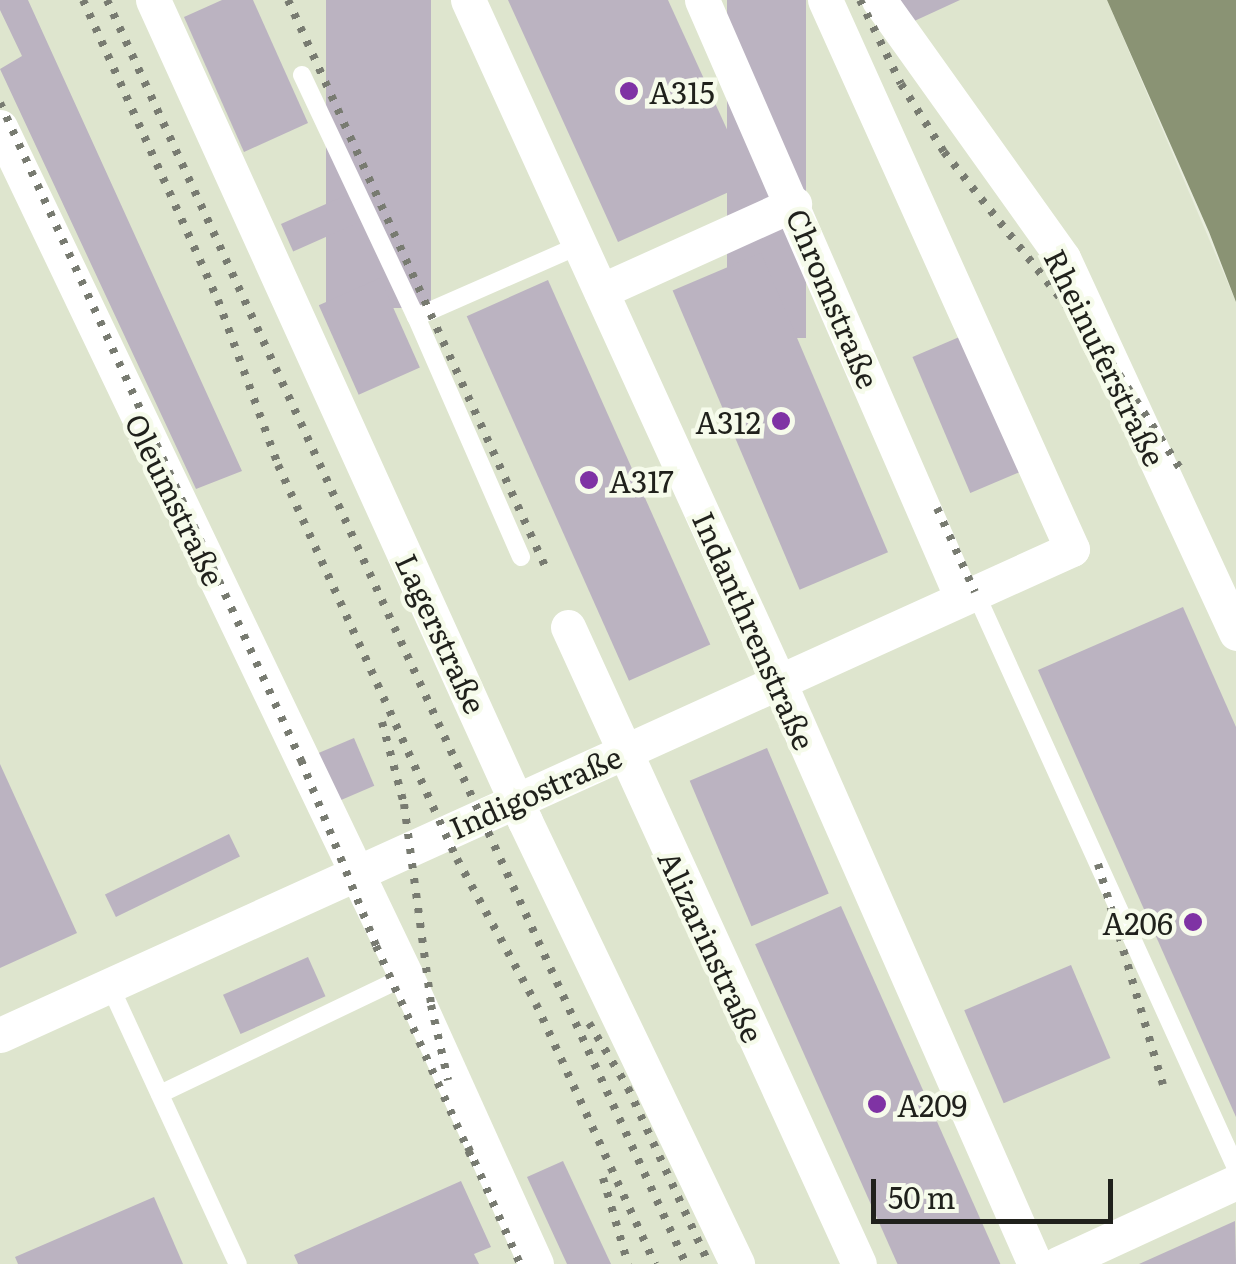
<!DOCTYPE html>
<meta charset="utf-8">
<style>
body{margin:0}
#map{position:relative;width:1236px;height:1264px;overflow:hidden;background:#e9eede;font-family:Literata,serif}
div>[style]{position:absolute}
.built>*{inset:0;background:#dee5ce}
.water>*{inset:0;background:#8a9374}
.building>*{inset:0;background:#bbb3c1;transform-origin:0 0}
.lane>*{height:18px;margin:-9px;padding:0 9px;transform-origin:9px;border-radius:9px;background:#fff}
.street>*{height:35px;margin:-17.5px;padding:0 17.5px;transform-origin:17.5px;border-radius:17.5px;background:#fff}
.rail>*{height:8px;margin-top:-4px;transform-origin:0;background:repeating-linear-gradient(90deg,#787b71 0 5px,transparent 0 15px)}
.dots>*{width:28px;height:28px;translate:-50% -50%;box-sizing:border-box;border:5px solid #f6fbeb;border-radius:50%}
span{translate:-50% -50%;white-space:nowrap;text-align:center;line-height:1.15;-webkit-text-stroke:9px #f6fbeb;paint-order:stroke}
.poi-label{font-size:30px;color:#20211c}
.left{translate:0 -50%;text-align:left}
.right{translate:-100% -50%;text-align:right}
.street-label{font-size:30px;color:#20211c}
.scale{position:absolute;left:871px;top:1179px;width:242px;height:45px;box-sizing:border-box;border:5px solid #20211c;border-top:0;padding-left:12px;font-size:30px;line-height:35px;white-space:nowrap;color:#20211c;-webkit-text-stroke:8px #f6fbeb;paint-order:stroke}
</style>
<div id="map">
<div class="built">
<div style="clip-path:polygon(0 0,1107px 0,1236px 302px,1236px 1264px,0 1264px)"></div>
</div>
<div class="water">
<div style="clip-path:polygon(1107px 0,1236px 0,1236px 302px,1209px 232px)"></div>
</div>
<div class="building">
<div style="clip-path:polygon(0 0,28px 0,242px 471px,196px 489px,0 69px,22px 56px,0 10px)"></div>
<div style="clip-path:polygon(222px 0,253px 0,308px 123px,244px 152px,184px 17px)"></div>
<div style="left:326px;top:0;width:105px;height:308px"></div>
<div style="clip-path:polygon(508px 0,668px 0,751px 182px,618px 242px)"></div>
<div style="left:727px;top:0;width:79px;height:338px"></div>
<div style="clip-path:polygon(899px 0,960px 0,910px 23px)"></div>
<div style="left:344px;top:196px;width:30px;height:69px;rotate:66deg"></div>
<div style="left:761px;top:253px;width:325px;height:96px;rotate:67deg"></div>
<div style="left:380px;top:278px;width:98px;height:67px;rotate:66deg"></div>
<div style="left:548px;top:280px;width:399px;height:89px;rotate:66deg"></div>
<div style="left:964px;top:335px;width:148px;height:56px;rotate:67deg"></div>
<div style="clip-path:polygon(1183px 607px,1236px 727px,1236px 1117px,1038px 670px)"></div>
<div style="left:354px;top:738px;width:52px;height:43px;rotate:67deg"></div>
<div style="left:767px;top:748px;width:158px;height:84px;rotate:67deg"></div>
<div style="clip-path:polygon(0 764px,77px 933px,0 968px)"></div>
<div style="left:229px;top:834px;width:25px;height:138px;rotate:64deg"></div>
<div style="left:841px;top:906px;width:392px;height:94px;rotate:66deg"></div>
<div style="left:308px;top:957px;width:43px;height:93px;rotate:66deg"></div>
<div style="left:1071px;top:965px;width:101px;height:116px;rotate:67deg"></div>
<div style="clip-path:polygon(563px 1161px,611px 1264px,567px 1264px,527px 1177px)"></div>
<div style="clip-path:polygon(461px 1181px,491px 1247px,474px 1254px,479px 1264px,298px 1264px,294px 1255px)"></div>
<div style="clip-path:polygon(154px 1197px,183px 1264px,18px 1264px,15px 1257px)"></div>
<div style="clip-path:polygon(1235px 1221px,1236px 1264px,1139px 1264px)"></div>
</div>
<div class="lane">
<div style="left:302px;top:75px;width:268px;rotate:64.8deg"></div>
<div style="left:521px;top:557px;width:262px;rotate:-113.6deg"></div>
<div style="left:416px;top:317px;width:179px;rotate:-23.7deg"></div>
<div style="left:975px;top:592px;width:632px;rotate:65.62deg"></div>
<div style="left:109px;top:984px;width:308px;rotate:65.3deg"></div>
<div style="left:160px;top:1094px;width:273px;rotate:-25.6deg"></div>
</div>
<div class="street">
<div style="left:153px;top:0;width:901px;rotate:65.62deg"></div>
<div style="left:525px;top:821px;width:491px;rotate:64.4deg"></div>
<div style="left:468px;top:0;width:747px;rotate:65.49deg"></div>
<div style="left:778px;top:680px;width:638px;rotate:66.25deg"></div>
<div style="left:702px;top:0;width:652px;rotate:66.5deg"></div>
<div style="left:879px;top:0;width:317px;rotate:54.5deg"></div>
<div style="left:1063px;top:258px;width:413px;rotate:65.2deg"></div>
<div style="left:0;top:127px;width:941px;rotate:64.44deg"></div>
<div style="left:406px;top:976px;width:316px;rotate:65.7deg"></div>
<div style="left:601px;top:291px;width:212px;rotate:-24.3deg"></div>
<div style="left:568px;top:627px;width:700px;rotate:65.45deg"></div>
<div style="left:0;top:1035px;width:1177px;rotate:-24.39deg"></div>
<div style="left:1072px;top:549px;width:602px;rotate:-114.22deg"></div>
<div style="left:1058px;top:1264px;width:196px;rotate:-24.7deg"></div>
</div>
<div class="rail">
<div style="left:83px;top:0;width:329px;rotate:65.8deg"></div>
<div style="left:218px;top:300px;width:176px;rotate:70deg"></div>
<div style="left:278px;top:465px;width:433px;rotate:65.6deg"></div>
<div style="left:457px;top:859px;width:165px;rotate:61.4deg"></div>
<div style="left:536px;top:1004px;width:286px;rotate:65.4deg"></div>
<div style="left:107px;top:0;width:1390px;rotate:65.39deg"></div>
<div style="left:288px;top:0;width:622px;rotate:65.58deg"></div>
<div style="left:860px;top:0;width:93px;rotate:64deg"></div>
<div style="left:901px;top:84px;width:80px;rotate:57.7deg"></div>
<div style="left:944px;top:152px;width:268px;rotate:51.5deg"></div>
<div style="left:1111px;top:362px;width:132px;rotate:57deg"></div>
<div style="left:0;top:103px;width:723px;rotate:65.39deg"></div>
<div style="left:301px;top:760px;width:201px;rotate:68deg"></div>
<div style="left:376px;top:946px;width:236px;rotate:65.7deg"></div>
<div style="left:937px;top:508px;width:92px;rotate:65.7deg"></div>
<div style="left:382px;top:722px;width:85px;rotate:75deg"></div>
<div style="left:404px;top:804px;width:203px;rotate:82.3deg"></div>
<div style="left:431px;top:1005px;width:77px;rotate:77.2deg"></div>
<div style="left:1098px;top:864px;width:230px;rotate:73.6deg"></div>
<div style="left:589px;top:1023px;width:76px;rotate:59deg"></div>
<div style="left:628px;top:1088px;width:194px;rotate:65.3deg"></div>
<div style="left:468px;top:1147px;width:128px;rotate:66deg"></div>
<div style="left:603px;top:1178px;width:90px;rotate:73.8deg"></div>
</div>
<div class="dots">
<div style="left:629px;top:91px;background:#7f33a4"></div>
<div style="left:781px;top:421px;background:#7f33a4"></div>
<div style="left:589px;top:480px;background:#7f33a4"></div>
<div style="left:1193px;top:922px;background:#7f33a4"></div>
<div style="left:877px;top:1104px;background:#7f33a4"></div>
</div>
<div class="poi-label">
<span class="left" style="left:649px;top:91px">A315</span>
<span class="right" style="left:761px;top:421px">A312</span>
<span class="left" style="left:609px;top:480px">A317</span>
<span class="right" style="left:1173px;top:922px">A206</span>
<span class="left" style="left:897px;top:1104px">A209</span>
</div>
<div class="street-label">
<span style="left:834px;top:298px;rotate:67deg">Chromstraße</span>
<span style="left:1106px;top:357px;rotate:64deg">Rheinuferstraße</span>
<span style="left:176px;top:499px;rotate:64deg">Oleumstraße</span>
<span style="left:755px;top:630px;rotate:66deg">Indanthrenstraße</span>
<span style="left:442px;top:633px;rotate:65deg">Lagerstraße</span>
<span style="left:535px;top:791px;rotate:-24deg">Indigostraße</span>
<span style="left:712px;top:946px;rotate:65deg">Alizarinstraße</span>
</div>
<div class="scale">50 m</div>
</div>
